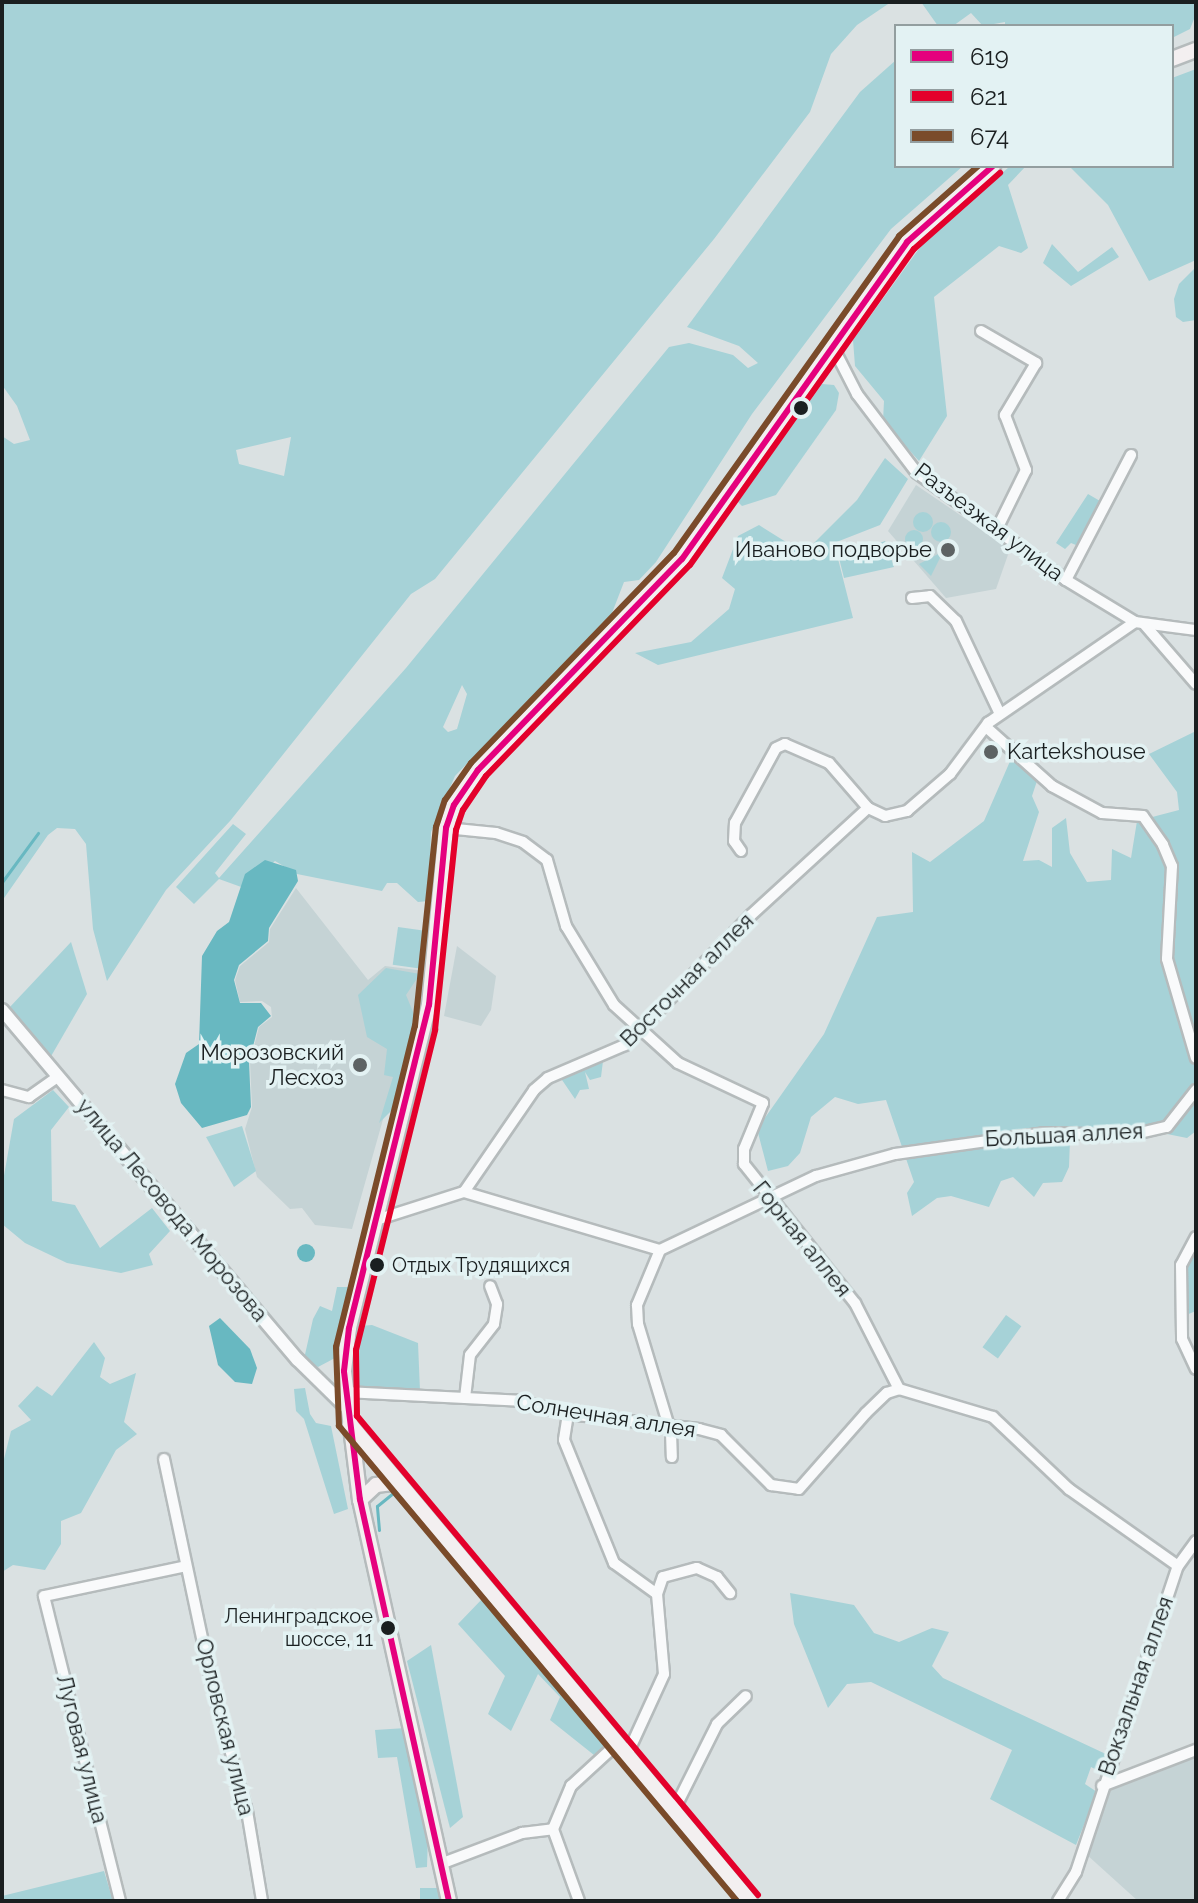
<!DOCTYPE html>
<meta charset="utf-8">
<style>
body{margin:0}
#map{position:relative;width:1198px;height:1903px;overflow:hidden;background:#dae1e2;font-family:Raleway,sans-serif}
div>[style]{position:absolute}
.built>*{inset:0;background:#c5d3d5}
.green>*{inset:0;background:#a6d2d7;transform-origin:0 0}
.round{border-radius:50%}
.water>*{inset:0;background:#68b8c1}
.stream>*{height:3px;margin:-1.5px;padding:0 1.5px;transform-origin:1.5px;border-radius:1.5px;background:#68b8c1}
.roads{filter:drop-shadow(2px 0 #b5bbbc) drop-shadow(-2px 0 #b5bbbc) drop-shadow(0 2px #b5bbbc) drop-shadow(0 -2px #b5bbbc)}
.minor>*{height:10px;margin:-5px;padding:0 5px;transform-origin:5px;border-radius:5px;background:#f9fafb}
.tertiary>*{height:12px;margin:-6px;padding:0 6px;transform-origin:6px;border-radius:6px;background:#f9fafb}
.secondary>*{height:14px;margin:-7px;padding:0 7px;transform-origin:7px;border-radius:7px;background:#f3eff0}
.bus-1>*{height:6px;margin:-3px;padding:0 3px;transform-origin:3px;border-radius:3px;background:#e5007d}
.bus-2>*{height:6px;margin:-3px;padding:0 3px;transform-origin:3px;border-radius:3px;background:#e4002b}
.bus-3>*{height:6px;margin:-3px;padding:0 3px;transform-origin:3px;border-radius:3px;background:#7a4b2a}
.dots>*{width:22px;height:22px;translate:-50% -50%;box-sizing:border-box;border:4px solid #e3f2f3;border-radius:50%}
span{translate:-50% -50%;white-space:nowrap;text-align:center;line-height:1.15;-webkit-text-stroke:7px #e3f2f3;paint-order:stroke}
.bus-label{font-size:20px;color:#1a1f20}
.left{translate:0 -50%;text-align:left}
.right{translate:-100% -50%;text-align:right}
.street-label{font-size:22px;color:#1a1f20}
.poi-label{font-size:22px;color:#1a1f20}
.frame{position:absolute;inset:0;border:4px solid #1a1f20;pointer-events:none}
.legend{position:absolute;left:894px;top:24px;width:280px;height:144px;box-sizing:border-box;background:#e3f2f3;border:2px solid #939e9f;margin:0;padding:10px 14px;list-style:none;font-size:24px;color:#1a1f20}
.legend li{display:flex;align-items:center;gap:16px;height:40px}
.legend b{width:40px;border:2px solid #939e9f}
</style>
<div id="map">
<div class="built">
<div style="clip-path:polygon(916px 485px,1010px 549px,996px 589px,946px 598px,888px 531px)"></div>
<div style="clip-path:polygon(296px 888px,368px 980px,385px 966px,425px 971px,352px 1229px,315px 1225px,302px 1208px,290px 1209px,257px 1177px,245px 1129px,252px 1107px,250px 1062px,259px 1027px,272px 1017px,271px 1007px,262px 1001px,240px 1002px,235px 980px,240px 966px,269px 942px,270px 929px)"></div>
<div style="clip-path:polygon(457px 946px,496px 976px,491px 1010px,481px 1026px,444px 1016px)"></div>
<div style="clip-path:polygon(1196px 1754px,1196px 1901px,1138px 1901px,1086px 1854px,1105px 1789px)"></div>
</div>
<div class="green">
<div style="clip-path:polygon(evenodd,2px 2px,891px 2px,857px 25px,831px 54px,810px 112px,714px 239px,435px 579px,411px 594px,230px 821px,166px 890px,107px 981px,93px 929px,86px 844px,75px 829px,57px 828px,48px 835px,2px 901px,2px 436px,14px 444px,30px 440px,17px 406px,2px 385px,2px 2px,291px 437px,284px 476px,239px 464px,236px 450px,291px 437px)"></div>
<div style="clip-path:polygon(921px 2px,1196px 2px,1196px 14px,1190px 29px,1172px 38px,1172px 26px,1005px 26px,1005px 22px,983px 26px,971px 13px,953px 26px,938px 26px)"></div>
<div style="clip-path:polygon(evenodd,896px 60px,896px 166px,963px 166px,891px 229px,752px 414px,656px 562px,639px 580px,624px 582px,612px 613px,455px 776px,431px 832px,429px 901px,418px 902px,397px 883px,387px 883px,382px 891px,297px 874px,275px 861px,244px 888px,219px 879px,194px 904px,176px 887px,233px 824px,246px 834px,215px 873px,219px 878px,406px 668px,669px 347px,689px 343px,733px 355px,748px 368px,758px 363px,739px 346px,687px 327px,860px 92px,896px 60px,462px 685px,467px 694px,457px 729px,448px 732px,443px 727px,462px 685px)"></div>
<div style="clip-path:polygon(1196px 69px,1196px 260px,1149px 281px,1108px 205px,1069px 166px,1172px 166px,1172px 78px)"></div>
<div style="clip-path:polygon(1026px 166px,1008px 185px,1028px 248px,1021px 253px,999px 246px,934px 297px,947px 416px,919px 461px,883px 421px,884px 401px,855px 366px,853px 340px,929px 235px,1008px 168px)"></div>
<div style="clip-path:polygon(1052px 244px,1078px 272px,1112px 247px,1119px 257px,1071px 286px,1043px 263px)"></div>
<div style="clip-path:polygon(1196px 267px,1196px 320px,1183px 322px,1176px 317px,1174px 299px,1179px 284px)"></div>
<div style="clip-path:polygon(822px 384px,834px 385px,839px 393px,836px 410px,776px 495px,742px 506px,738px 502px)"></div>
<div style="clip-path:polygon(885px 458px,908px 479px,880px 525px,834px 543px,853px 618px,658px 665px,635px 653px,691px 642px,729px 609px,735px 589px,722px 578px,738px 536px,759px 525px,794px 547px,811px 546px,857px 500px)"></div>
<div style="clip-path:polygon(1088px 494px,1100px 501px,1076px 545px,1071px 543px,1065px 549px,1056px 543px)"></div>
<div class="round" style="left:913px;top:512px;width:20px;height:20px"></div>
<div class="round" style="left:931px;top:522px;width:20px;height:20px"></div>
<div class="round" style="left:905px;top:530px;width:18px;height:18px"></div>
<div style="clip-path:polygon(885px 541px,894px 567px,844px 578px,839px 558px)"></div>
<div style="clip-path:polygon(942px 552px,941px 556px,931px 576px,919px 564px)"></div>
<div style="clip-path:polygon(1196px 731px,1196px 1131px,1187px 1138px,1162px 1133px,1104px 1141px,1070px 1140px,1069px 1167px,1062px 1182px,1043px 1183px,1034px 1197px,1013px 1177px,1001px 1181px,989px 1207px,951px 1196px,937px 1198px,912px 1216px,907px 1193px,914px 1182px,886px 1100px,858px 1104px,835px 1097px,811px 1117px,800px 1153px,788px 1166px,768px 1171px,757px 1129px,824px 1034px,877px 917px,913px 912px,912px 852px,930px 862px,984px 821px,1011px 759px,1038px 778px,1032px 796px,1039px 812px,1023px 861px,1039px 860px,1052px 867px,1052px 828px,1066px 818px,1070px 853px,1087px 882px,1111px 880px,1112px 849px,1131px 858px,1137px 821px,1179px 810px,1177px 792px,1149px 754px)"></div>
<div style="left:398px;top:927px;width:29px;height:38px;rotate:8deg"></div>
<div style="clip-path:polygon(71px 942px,87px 994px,50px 1058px,9px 1008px)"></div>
<div style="clip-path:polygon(386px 968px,420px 974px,406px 995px,416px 1019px,415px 1036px,392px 1110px,379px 1123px,393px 1077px,384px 1075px,387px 1049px,367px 1037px,358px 995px)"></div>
<div style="clip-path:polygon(603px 1061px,601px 1077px,590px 1080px,585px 1072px,589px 1089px,580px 1090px,575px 1099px,560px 1077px)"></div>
<div style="clip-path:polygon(53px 1090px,69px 1107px,51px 1130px,52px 1201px,75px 1205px,100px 1248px,152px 1208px,170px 1231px,149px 1254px,153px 1265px,121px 1273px,67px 1263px,25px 1243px,2px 1224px,2px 1187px,14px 1119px)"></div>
<div style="clip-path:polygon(242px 1126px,256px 1171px,234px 1187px,206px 1137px)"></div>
<div style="clip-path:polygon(1196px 1244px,1196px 1311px,1186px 1315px,1185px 1262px)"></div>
<div style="clip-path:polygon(337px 1287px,349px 1287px,335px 1358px,318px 1367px,304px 1359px,313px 1319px,320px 1306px,332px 1311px)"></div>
<div style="left:1006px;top:1315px;width:19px;height:40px;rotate:36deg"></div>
<div style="clip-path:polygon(372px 1325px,418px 1343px,420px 1391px,356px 1388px,353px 1368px,360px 1326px)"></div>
<div style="clip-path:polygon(94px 1342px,105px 1358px,100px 1377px,110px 1384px,136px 1373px,124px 1422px,137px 1434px,116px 1450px,81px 1513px,61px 1521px,61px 1544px,45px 1570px,13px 1565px,2px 1572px,2px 1467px,11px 1431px,31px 1420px,18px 1406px,37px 1386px,52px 1396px)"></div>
<div style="clip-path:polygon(305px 1388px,310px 1414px,316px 1423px,331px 1426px,348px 1509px,334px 1514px,304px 1419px,296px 1411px,294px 1389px)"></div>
<div style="clip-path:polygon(790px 1593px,854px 1605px,874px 1633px,899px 1642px,932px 1628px,949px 1632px,932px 1666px,943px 1678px,1108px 1755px,1103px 1773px,1091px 1767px,1085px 1784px,1097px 1792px,1076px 1845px,990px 1799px,1012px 1750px,871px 1682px,847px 1684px,828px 1708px,794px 1624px)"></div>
<div style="clip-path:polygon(484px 1597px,606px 1745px,594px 1755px,550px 1720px,560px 1697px,538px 1674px,511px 1731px,488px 1714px,505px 1676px,458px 1624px)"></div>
<div style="clip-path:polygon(431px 1645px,463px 1817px,450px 1828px,407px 1661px)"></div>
<div style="clip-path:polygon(406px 1728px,428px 1836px,427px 1867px,416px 1868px,397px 1757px,378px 1758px,375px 1730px)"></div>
<div style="clip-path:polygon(104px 1871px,113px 1901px,2px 1901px,2px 1896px)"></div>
<div style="left:420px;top:1888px;width:19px;height:13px"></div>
</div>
<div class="water">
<div style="clip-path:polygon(265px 860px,296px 870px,298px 881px,269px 928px,268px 941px,239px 965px,234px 980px,240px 1003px,261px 1003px,271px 1016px,258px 1027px,249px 1062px,251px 1107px,247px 1115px,202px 1128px,181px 1103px,175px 1084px,186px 1053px,199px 1044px,202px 956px,217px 931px,229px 922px,245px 874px)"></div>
<div class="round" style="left:297px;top:1244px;width:18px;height:18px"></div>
<div style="clip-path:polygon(220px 1318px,250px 1349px,257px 1368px,252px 1384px,235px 1382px,218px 1365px,209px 1326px)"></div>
</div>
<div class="stream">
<div style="left:2px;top:882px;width:61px;rotate:-53.7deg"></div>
<div style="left:379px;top:1530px;width:24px;rotate:-95deg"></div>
<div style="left:377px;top:1506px;width:21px;rotate:-39deg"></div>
<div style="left:393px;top:1493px;width:57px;rotate:48.5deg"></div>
<div style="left:444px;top:1551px;width:39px;rotate:50deg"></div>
</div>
<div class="roads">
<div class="minor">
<div style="left:981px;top:331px;width:64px;rotate:30.2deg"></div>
<div style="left:1036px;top:363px;width:61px;rotate:120.8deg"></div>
<div style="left:1005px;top:415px;width:59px;rotate:69.1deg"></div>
<div style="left:1026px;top:470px;width:68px;rotate:116.2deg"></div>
<div style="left:833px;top:347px;width:53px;rotate:62.9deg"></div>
<div style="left:857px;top:394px;width:99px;rotate:52.8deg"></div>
<div style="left:917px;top:473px;width:183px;rotate:35.7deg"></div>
<div style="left:1066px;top:580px;width:81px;rotate:31.3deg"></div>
<div style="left:1135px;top:622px;width:62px;rotate:7.5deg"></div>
<div style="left:1066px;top:580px;width:141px;rotate:-62.5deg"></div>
<div style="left:912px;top:598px;width:18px;rotate:-6deg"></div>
<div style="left:930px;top:596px;width:36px;rotate:44deg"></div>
<div style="left:956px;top:621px;width:103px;rotate:64.7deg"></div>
<div style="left:1144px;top:624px;width:79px;rotate:49.1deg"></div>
<div style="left:986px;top:727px;width:89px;rotate:41.8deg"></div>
<div style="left:1052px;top:786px;width:57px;rotate:28.4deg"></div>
<div style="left:1102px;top:813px;width:41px;rotate:4.2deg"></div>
<div style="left:1143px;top:816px;width:35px;rotate:55deg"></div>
<div style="left:1163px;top:845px;width:23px;rotate:67deg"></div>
<div style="left:1172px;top:866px;width:93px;rotate:93.1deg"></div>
<div style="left:1167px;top:959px;width:103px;rotate:73.7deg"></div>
<div style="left:446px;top:828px;width:50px;rotate:5.7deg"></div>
<div style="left:496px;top:833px;width:28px;rotate:18deg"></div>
<div style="left:523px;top:842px;width:30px;rotate:37deg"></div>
<div style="left:547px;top:860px;width:69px;rotate:73.9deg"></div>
<div style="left:566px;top:926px;width:92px;rotate:58.7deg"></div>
<div style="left:614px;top:1005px;width:86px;rotate:42.2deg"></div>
<div style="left:678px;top:1063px;width:94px;rotate:25.2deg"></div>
<div style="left:763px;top:1103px;width:50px;rotate:112.4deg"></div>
<div style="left:744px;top:1149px;width:15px;rotate:90deg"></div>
<div style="left:744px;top:1164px;width:178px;rotate:51.4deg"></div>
<div style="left:855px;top:1303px;width:97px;rotate:62.9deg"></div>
<div style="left:899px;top:1389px;width:98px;rotate:16.6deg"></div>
<div style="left:993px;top:1417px;width:105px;rotate:43.5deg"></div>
<div style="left:1069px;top:1489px;width:133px;rotate:35.2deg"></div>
<div style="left:741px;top:851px;width:12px;rotate:-125deg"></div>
<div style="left:734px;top:841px;width:18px;rotate:-87deg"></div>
<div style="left:735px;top:823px;width:85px;rotate:-61.3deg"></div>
<div style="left:776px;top:748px;width:10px;rotate:-24deg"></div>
<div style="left:785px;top:744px;width:48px;rotate:23.4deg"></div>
<div style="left:829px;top:763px;width:60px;rotate:49.1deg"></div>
<div style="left:2px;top:1090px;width:28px;rotate:15deg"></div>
<div style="left:29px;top:1097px;width:35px;rotate:-35deg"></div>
<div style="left:464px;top:1192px;width:204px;rotate:16.5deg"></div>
<div style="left:660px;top:1250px;width:173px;rotate:-25.4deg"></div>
<div style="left:816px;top:1176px;width:82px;rotate:-15.6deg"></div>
<div style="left:895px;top:1154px;width:150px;rotate:-8deg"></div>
<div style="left:1044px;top:1133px;width:87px;rotate:1.3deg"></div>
<div style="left:1131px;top:1135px;width:37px;rotate:-13deg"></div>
<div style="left:1167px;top:1127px;width:47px;rotate:-51.9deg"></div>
<div style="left:376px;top:1220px;width:92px;rotate:-17.7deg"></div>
<div style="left:464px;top:1192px;width:124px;rotate:-55.5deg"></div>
<div style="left:534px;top:1090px;width:18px;rotate:-41deg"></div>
<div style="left:548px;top:1078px;width:84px;rotate:-23.2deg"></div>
<div style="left:625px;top:1045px;width:180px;rotate:-45.9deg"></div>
<div style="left:750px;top:916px;width:160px;rotate:-42.5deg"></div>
<div style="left:868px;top:808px;width:19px;rotate:25deg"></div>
<div style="left:885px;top:816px;width:23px;rotate:-13deg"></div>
<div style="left:907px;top:811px;width:57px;rotate:-40.7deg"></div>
<div style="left:950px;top:774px;width:64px;rotate:-53.3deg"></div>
<div style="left:988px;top:723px;width:178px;rotate:-34.5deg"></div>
<div style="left:1196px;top:1237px;width:32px;rotate:118deg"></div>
<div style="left:1181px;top:1265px;width:74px;rotate:89.2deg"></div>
<div style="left:1182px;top:1339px;width:33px;rotate:65deg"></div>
<div style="left:660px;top:1250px;width:60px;rotate:112.7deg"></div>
<div style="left:637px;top:1305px;width:19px;rotate:87deg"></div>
<div style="left:638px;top:1324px;width:114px;rotate:73.2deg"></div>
<div style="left:671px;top:1433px;width:24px;rotate:88deg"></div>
<div style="left:345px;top:1392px;width:175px;rotate:2.9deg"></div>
<div style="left:520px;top:1401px;width:50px;rotate:15.2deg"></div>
<div style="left:568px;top:1414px;width:132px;rotate:6.5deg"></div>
<div style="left:699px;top:1429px;width:23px;rotate:15deg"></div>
<div style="left:721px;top:1435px;width:71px;rotate:45deg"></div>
<div style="left:771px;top:1485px;width:28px;rotate:8deg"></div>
<div style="left:799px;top:1489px;width:101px;rotate:-48.6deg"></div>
<div style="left:866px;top:1413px;width:29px;rotate:-44deg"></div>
<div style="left:887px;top:1393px;width:13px;rotate:-18deg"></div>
<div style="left:465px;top:1398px;width:43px;rotate:-83.4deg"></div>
<div style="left:470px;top:1355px;width:39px;rotate:-52deg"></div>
<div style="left:494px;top:1324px;width:20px;rotate:-81deg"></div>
<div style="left:497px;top:1304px;width:19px;rotate:-111deg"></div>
<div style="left:568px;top:1414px;width:26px;rotate:99deg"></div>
<div style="left:564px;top:1440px;width:133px;rotate:67.9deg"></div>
<div style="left:614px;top:1563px;width:53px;rotate:35.8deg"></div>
<div style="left:164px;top:1459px;width:230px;rotate:78deg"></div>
<div style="left:212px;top:1684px;width:132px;rotate:74.6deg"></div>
<div style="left:247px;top:1811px;width:91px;rotate:80.5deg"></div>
<div style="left:627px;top:1755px;width:89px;rotate:-65.4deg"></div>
<div style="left:664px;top:1674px;width:80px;rotate:-95deg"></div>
<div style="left:657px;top:1594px;width:18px;rotate:-71deg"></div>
<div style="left:663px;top:1577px;width:35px;rotate:-15deg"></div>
<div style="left:697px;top:1568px;width:22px;rotate:24deg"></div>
<div style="left:717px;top:1577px;width:21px;rotate:51deg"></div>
<div style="left:1102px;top:1786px;width:101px;rotate:-21deg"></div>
<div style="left:674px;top:1810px;width:96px;rotate:-63.4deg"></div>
<div style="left:717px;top:1724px;width:40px;rotate:-44deg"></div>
<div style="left:443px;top:1863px;width:85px;rotate:-20.8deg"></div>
<div style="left:522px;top:1833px;width:31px;rotate:-7deg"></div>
<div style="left:120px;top:1901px;width:314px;rotate:-104deg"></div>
<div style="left:44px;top:1596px;width:145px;rotate:-11.9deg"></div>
<div style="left:579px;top:1901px;width:77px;rotate:-109.9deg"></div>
<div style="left:553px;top:1829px;width:47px;rotate:-67.3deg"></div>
<div style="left:571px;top:1786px;width:64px;rotate:-42.5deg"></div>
<div style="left:1058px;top:1901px;width:34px;rotate:-58deg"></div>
<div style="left:1076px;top:1872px;width:323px;rotate:-71.6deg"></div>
<div style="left:1178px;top:1566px;width:31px;rotate:-54deg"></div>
</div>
<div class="tertiary">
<div style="left:2px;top:1010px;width:458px;rotate:49.8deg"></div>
<div style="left:298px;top:1360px;width:66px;rotate:44.4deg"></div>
</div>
<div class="secondary">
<div style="left:1172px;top:59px;width:26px;rotate:-21deg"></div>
<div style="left:350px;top:1424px;width:623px;rotate:50.02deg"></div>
<div style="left:360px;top:1500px;width:22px;rotate:-43deg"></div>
<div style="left:376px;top:1485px;width:23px;rotate:-7deg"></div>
<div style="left:449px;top:1901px;width:411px;rotate:-102.5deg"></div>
<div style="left:360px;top:1500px;width:130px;rotate:-97.1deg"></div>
<div style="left:344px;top:1371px;width:43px;rotate:-83.4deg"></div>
<div style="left:349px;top:1328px;width:333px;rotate:-76.1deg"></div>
<div style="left:429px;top:1005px;width:178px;rotate:-84.5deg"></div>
<div style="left:446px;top:828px;width:24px;rotate:-71deg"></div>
<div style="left:454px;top:805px;width:42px;rotate:-55.6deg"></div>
<div style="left:478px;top:770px;width:293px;rotate:-46deg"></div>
<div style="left:682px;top:559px;width:389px;rotate:-54.6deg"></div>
<div style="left:907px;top:242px;width:115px;rotate:-41.5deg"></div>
</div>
</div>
<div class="bus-1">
<div style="left:449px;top:1901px;width:411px;rotate:-102.5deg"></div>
<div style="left:360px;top:1500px;width:130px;rotate:-97.1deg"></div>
<div style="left:344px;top:1371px;width:43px;rotate:-83.4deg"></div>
<div style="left:349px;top:1328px;width:333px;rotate:-76.1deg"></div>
<div style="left:429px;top:1005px;width:178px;rotate:-84.5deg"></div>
<div style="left:446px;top:828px;width:24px;rotate:-71deg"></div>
<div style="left:454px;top:805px;width:42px;rotate:-55.6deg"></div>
<div style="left:478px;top:770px;width:293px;rotate:-46deg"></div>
<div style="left:682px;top:559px;width:389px;rotate:-54.6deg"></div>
<div style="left:907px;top:242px;width:115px;rotate:-41.5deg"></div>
</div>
<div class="bus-2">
<div style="left:758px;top:1895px;width:625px;rotate:-129.93deg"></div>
<div style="left:357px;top:1416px;width:66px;rotate:-90.9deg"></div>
<div style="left:356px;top:1350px;width:330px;rotate:-76.1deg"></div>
<div style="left:435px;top:1030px;width:201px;rotate:-84deg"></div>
<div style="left:456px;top:830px;width:21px;rotate:-71deg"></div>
<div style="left:463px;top:810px;width:41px;rotate:-55.9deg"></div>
<div style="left:486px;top:776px;width:293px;rotate:-46deg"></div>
<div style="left:690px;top:565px;width:387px;rotate:-54.7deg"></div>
<div style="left:914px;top:249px;width:115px;rotate:-41.5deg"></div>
</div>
<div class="bus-3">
<div style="left:737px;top:1901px;width:620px;rotate:-129.96deg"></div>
<div style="left:339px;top:1426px;width:79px;rotate:-92.2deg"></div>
<div style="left:336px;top:1347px;width:331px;rotate:-76.2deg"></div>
<div style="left:415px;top:1026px;width:200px;rotate:-84deg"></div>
<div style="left:436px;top:827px;width:28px;rotate:-72deg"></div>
<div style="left:445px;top:800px;width:45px;rotate:-54.9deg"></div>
<div style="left:471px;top:763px;width:292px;rotate:-46deg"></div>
<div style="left:674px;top:553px;width:389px;rotate:-54.6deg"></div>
<div style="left:899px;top:236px;width:106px;rotate:-41.5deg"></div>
</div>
<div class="dots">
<div style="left:801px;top:408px;background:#1a1f20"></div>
<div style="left:948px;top:550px;background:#5d6364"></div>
<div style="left:991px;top:752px;background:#5d6364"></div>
<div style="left:360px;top:1065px;background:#5d6364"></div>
<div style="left:377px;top:1265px;background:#1a1f20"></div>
<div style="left:388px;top:1628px;background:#1a1f20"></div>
</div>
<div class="bus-label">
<span class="left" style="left:392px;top:1265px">Отдых Трудящихся</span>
<span class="right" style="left:373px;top:1628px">Ленинградское<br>шоссе, 11</span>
</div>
<div class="street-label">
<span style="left:989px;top:522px;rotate:37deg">Разъезжая улица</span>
<span style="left:687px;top:980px;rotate:-45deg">Восточная аллея</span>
<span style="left:1064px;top:1135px;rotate:-3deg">Большая аллея</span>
<span style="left:172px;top:1210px;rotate:50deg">улица Лесовода Морозова</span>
<span style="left:802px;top:1239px;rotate:51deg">Горная аллея</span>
<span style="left:606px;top:1416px;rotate:9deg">Солнечная аллея</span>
<span style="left:1136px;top:1686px;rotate:-71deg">Вокзальная аллея</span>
<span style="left:225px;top:1727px;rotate:76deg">Орловская улица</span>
<span style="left:82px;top:1749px;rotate:76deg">Луговая улица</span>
</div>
<div class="poi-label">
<span class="right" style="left:932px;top:550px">Иваново подворье</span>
<span class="left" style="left:1007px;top:752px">Kartekshouse</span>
<span class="right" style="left:344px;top:1065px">Морозовский<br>Лесхоз</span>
</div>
<div class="frame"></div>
<ul class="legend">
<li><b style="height:10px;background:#e5007d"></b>619</li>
<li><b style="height:10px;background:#e4002b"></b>621</li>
<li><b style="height:10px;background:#7a4b2a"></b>674</li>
</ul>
</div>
